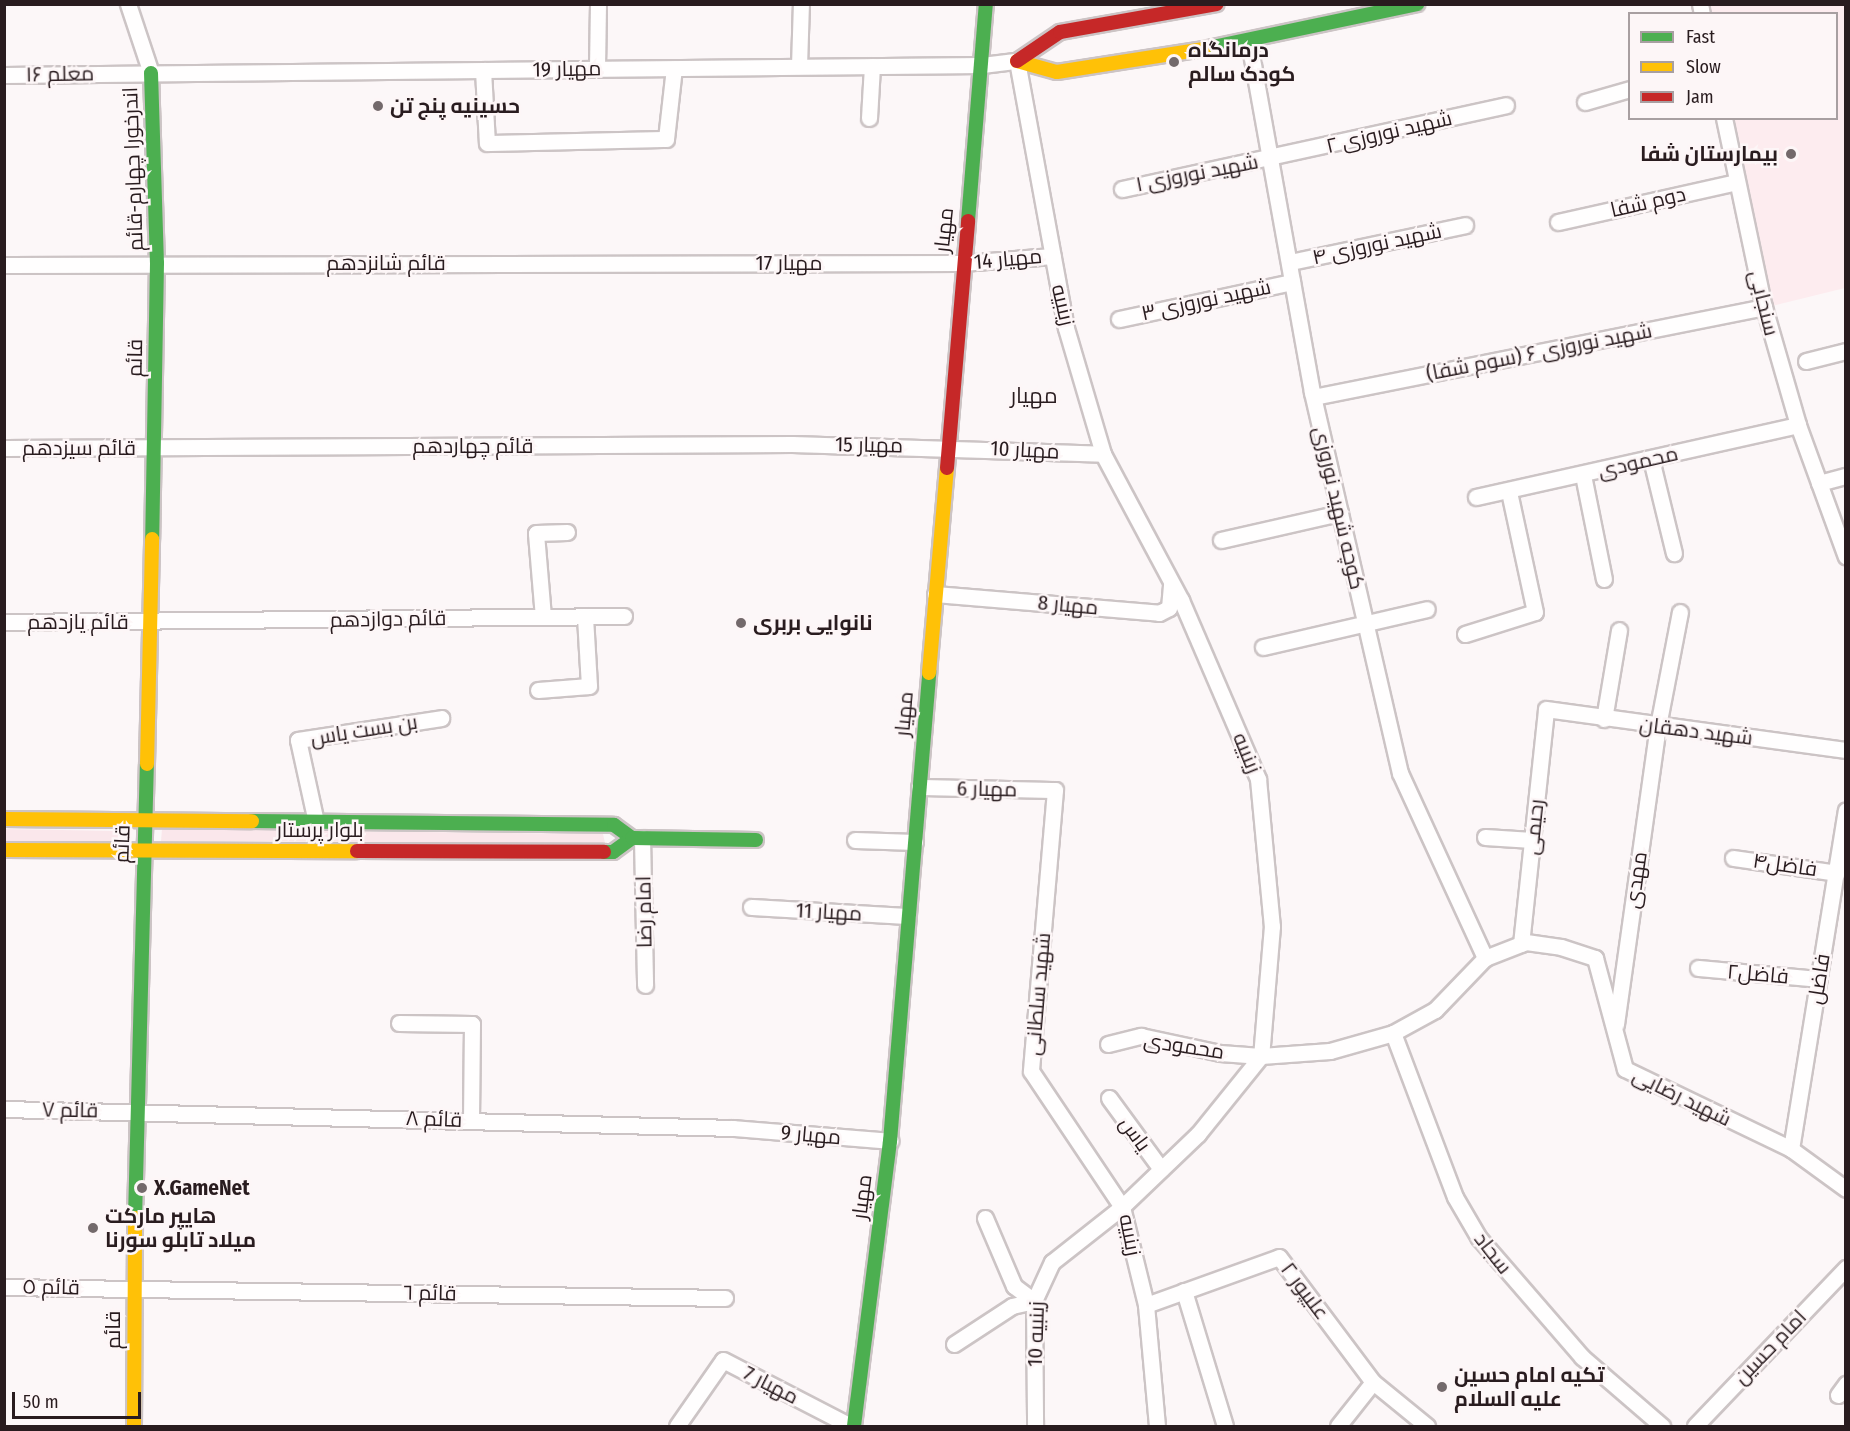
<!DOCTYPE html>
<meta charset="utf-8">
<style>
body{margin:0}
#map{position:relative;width:1850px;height:1431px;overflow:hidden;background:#fcf7f8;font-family:"Fira Sans Condensed",Cairo,sans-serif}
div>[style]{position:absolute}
.built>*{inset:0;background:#fdecef}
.green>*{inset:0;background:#fae7eb;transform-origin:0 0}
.roads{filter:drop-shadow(2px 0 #ccc4c5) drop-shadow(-2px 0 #ccc4c5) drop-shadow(0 2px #ccc4c5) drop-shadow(0 -2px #ccc4c5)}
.street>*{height:15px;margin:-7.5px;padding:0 7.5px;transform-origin:7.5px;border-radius:7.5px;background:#fffefe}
.fast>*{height:14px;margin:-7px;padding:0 7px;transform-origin:7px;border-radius:7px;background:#4caf50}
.slow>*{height:14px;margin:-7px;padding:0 7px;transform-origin:7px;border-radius:7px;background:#ffc107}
.jam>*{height:14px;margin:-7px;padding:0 7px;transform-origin:7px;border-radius:7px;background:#c62828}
.dots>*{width:16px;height:16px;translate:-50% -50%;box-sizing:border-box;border:3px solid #fdf6f7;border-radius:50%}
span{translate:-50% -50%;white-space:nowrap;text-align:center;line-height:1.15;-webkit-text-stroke:5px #fdf6f7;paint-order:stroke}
.poi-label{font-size:21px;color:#291c1f;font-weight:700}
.left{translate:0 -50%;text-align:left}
.right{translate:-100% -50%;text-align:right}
.street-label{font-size:21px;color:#291c1f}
.neighbourhood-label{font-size:22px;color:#291c1f}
.frame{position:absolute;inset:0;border:6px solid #291c1f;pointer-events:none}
.legend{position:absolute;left:1628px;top:12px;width:210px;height:108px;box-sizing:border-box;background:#fdf6f7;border:2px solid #a89fa1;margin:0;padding:8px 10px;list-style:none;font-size:18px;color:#291c1f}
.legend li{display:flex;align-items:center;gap:12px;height:30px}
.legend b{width:30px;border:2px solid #a89fa1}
.scale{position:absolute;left:12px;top:1392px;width:129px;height:27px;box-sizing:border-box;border:3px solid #291c1f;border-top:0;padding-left:8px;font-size:18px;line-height:21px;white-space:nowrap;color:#291c1f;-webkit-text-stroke:4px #fdf6f7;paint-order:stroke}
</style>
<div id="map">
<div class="built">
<div style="clip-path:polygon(1702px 5px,1845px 5px,1845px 288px,1772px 306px,1728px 119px,1836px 118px,1836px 14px,1704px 13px)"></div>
</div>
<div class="green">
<div style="left:5px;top:829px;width:113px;height:14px;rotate:1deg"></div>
<div style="clip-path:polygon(162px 829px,603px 834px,605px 843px,161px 841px)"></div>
</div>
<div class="roads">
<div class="street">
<div style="left:128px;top:4px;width:73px;rotate:71.6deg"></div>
<div style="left:1700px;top:4px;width:10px;rotate:79deg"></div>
<div style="left:1249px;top:42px;width:356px;rotate:79.8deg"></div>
<div style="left:1312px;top:392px;width:391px;rotate:77deg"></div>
<div style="left:1400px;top:773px;width:204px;rotate:65.3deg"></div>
<div style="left:799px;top:66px;width:62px;rotate:-88.2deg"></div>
<div style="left:597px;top:68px;width:64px;rotate:-89.1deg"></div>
<div style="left:483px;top:70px;width:73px;rotate:86.9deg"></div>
<div style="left:487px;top:143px;width:179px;rotate:-1.3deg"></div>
<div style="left:666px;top:139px;width:71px;rotate:-83.6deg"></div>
<div style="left:4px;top:75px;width:978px;rotate:-0.59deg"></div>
<div style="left:982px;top:65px;width:35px;rotate:-7deg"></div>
<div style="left:1017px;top:61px;width:271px;rotate:79.6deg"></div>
<div style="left:1066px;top:328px;width:131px;rotate:73.6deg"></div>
<div style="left:1103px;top:454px;width:166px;rotate:61.9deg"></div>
<div style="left:1181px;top:600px;width:195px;rotate:66.7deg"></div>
<div style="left:1258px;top:779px;width:148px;rotate:84.6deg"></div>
<div style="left:1272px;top:926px;width:130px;rotate:94.8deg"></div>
<div style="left:1261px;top:1056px;width:100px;rotate:128.9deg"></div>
<div style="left:1198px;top:1134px;width:105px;rotate:136.2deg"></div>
<div style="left:1122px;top:1207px;width:101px;rotate:76.2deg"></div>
<div style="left:1146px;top:1305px;width:121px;rotate:84.8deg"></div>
<div style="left:1585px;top:102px;width:47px;rotate:-16.1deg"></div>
<div style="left:869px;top:118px;width:52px;rotate:-86.7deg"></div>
<div style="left:1724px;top:118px;width:193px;rotate:78.1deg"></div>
<div style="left:1764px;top:307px;width:123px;rotate:73.9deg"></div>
<div style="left:1798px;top:425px;width:140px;rotate:70deg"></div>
<div style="left:1122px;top:189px;width:393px;rotate:-12.3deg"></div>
<div style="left:1558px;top:222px;width:183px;rotate:-12.6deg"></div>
<div style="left:1290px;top:262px;width:179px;rotate:-11.9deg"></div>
<div style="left:4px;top:265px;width:958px;rotate:-0.12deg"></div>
<div style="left:962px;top:263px;width:91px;rotate:-4.4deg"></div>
<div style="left:1119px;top:319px;width:177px;rotate:-12.1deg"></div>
<div style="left:1806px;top:361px;width:41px;rotate:-14deg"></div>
<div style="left:1314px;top:397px;width:459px;rotate:-11.3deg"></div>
<div style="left:4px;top:448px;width:788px;rotate:-0.29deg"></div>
<div style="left:792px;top:444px;width:311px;rotate:1.8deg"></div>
<div style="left:1651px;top:459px;width:97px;rotate:76.3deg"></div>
<div style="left:1583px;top:475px;width:106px;rotate:78.6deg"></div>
<div style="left:1819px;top:483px;width:28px;rotate:-15deg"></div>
<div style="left:1476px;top:497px;width:330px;rotate:-12.6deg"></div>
<div style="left:1221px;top:540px;width:122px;rotate:-12.8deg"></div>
<div style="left:935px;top:594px;width:225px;rotate:4.8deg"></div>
<div style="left:1159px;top:613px;width:11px;rotate:-27deg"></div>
<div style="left:1169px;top:608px;width:25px;rotate:-85deg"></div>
<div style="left:543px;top:617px;width:84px;rotate:-94.8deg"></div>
<div style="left:536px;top:533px;width:31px;rotate:-2deg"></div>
<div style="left:4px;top:622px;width:620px;rotate:-0.55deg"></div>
<div style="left:1465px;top:634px;width:73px;rotate:-17.4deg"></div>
<div style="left:1535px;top:612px;width:123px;rotate:-102.2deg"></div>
<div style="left:1263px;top:647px;width:168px;rotate:-13deg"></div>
<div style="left:538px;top:690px;width:51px;rotate:-4.5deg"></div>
<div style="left:589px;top:686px;width:70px;rotate:-93.3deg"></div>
<div style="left:1604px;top:719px;width:90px;rotate:-80.4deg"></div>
<div style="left:919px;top:787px;width:136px;rotate:1.3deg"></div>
<div style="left:1055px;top:790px;width:282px;rotate:94.9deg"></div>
<div style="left:1031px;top:1071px;width:164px;rotate:56.2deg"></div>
<div style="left:1122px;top:1207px;width:89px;rotate:141.8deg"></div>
<div style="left:1052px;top:1262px;width:43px;rotate:114.8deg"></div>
<div style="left:1034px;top:1301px;width:125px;rotate:89.5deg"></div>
<div style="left:316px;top:822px;width:84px;rotate:-102.4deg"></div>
<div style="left:298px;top:740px;width:145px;rotate:-8.7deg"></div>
<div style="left:1485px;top:837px;width:47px;rotate:3.7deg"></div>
<div style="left:642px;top:838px;width:147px;rotate:88.8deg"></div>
<div style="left:855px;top:840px;width:60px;rotate:1.9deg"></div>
<div style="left:1733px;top:858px;width:105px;rotate:8.2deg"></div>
<div style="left:751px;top:907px;width:157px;rotate:3.3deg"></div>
<div style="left:1521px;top:944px;width:236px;rotate:-83.9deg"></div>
<div style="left:1546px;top:709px;width:303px;rotate:7.8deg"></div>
<div style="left:1698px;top:968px;width:121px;rotate:5.2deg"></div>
<div style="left:399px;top:1023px;width:73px;rotate:0.8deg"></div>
<div style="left:472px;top:1024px;width:97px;rotate:90.6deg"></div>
<div style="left:1616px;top:1024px;width:301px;rotate:-82deg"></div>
<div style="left:1658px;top:726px;width:116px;rotate:-79.1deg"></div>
<div style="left:1393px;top:1033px;width:175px;rotate:69.3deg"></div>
<div style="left:1455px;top:1197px;width:48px;rotate:59.7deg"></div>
<div style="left:1479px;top:1238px;width:157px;rotate:49.1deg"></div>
<div style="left:1582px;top:1357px;width:106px;rotate:40.8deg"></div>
<div style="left:1108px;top:1044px;width:34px;rotate:-14deg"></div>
<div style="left:1141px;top:1036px;width:81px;rotate:12.1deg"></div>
<div style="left:1220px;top:1053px;width:41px;rotate:4.2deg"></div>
<div style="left:1261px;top:1056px;width:69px;rotate:-4.1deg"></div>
<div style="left:1330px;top:1051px;width:66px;rotate:-15.9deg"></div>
<div style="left:1393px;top:1033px;width:48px;rotate:-28.7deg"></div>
<div style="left:1435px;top:1010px;width:72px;rotate:-46.1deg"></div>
<div style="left:1485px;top:958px;width:44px;rotate:-21.3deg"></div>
<div style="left:1526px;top:942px;width:35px;rotate:8deg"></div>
<div style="left:1561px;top:947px;width:36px;rotate:18deg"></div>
<div style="left:1595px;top:958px;width:115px;rotate:74.9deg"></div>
<div style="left:1625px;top:1069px;width:184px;rotate:25.7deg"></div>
<div style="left:1791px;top:1149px;width:68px;rotate:36deg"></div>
<div style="left:1109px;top:1098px;width:88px;rotate:53.8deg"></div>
<div style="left:4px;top:1109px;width:729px;rotate:1.49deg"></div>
<div style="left:733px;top:1128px;width:158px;rotate:4.7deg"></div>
<div style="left:1791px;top:1149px;width:343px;rotate:-80.8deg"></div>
<div style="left:985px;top:1218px;width:74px;rotate:66.9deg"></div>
<div style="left:1014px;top:1286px;width:25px;rotate:37deg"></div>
<div style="left:4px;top:1287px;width:721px;rotate:0.87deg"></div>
<div style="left:1184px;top:1291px;width:141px;rotate:73.1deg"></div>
<div style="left:1146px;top:1305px;width:141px;rotate:-19.8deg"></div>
<div style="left:1279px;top:1257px;width:156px;rotate:53.1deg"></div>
<div style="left:1373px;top:1382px;width:70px;rotate:39.2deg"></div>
<div style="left:954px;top:1344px;width:69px;rotate:-33.2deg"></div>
<div style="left:1012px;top:1306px;width:23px;rotate:-13deg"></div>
<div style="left:1838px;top:1395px;width:14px;rotate:-54deg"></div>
<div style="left:677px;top:1426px;width:80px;rotate:-55.1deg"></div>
<div style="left:723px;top:1360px;width:144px;rotate:27.3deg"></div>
<div style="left:1338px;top:1426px;width:56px;rotate:-51.5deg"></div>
<div style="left:1695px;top:1426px;width:219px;rotate:-46.3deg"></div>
</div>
<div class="fast">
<div style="left:1204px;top:49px;width:218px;rotate:-11.9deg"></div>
<div style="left:151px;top:73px;width:190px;rotate:88.2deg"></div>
<div style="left:157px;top:263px;width:276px;rotate:91deg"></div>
<div style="left:968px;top:221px;width:218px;rotate:-85.3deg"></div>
<div style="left:252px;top:821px;width:362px;rotate:0.6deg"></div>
<div style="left:614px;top:825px;width:22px;rotate:36deg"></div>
<div style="left:604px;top:852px;width:9px"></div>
<div style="left:613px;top:852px;width:24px;rotate:-36deg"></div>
<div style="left:632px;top:838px;width:124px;rotate:0.9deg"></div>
<div style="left:135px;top:1218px;width:454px;rotate:-88.5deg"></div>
<div style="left:854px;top:1426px;width:287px;rotate:-82.8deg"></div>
<div style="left:890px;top:1141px;width:470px;rotate:-85.2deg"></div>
</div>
<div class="slow">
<div style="left:1017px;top:61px;width:41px;rotate:15.4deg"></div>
<div style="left:1057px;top:72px;width:149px;rotate:-8.9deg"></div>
<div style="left:929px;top:673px;width:206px;rotate:-85deg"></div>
<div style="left:147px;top:764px;width:225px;rotate:-88.7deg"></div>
<div style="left:4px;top:819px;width:248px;rotate:0.5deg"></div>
<div style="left:4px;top:850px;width:353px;rotate:0.2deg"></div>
<div style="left:134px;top:1426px;width:208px;rotate:-89.7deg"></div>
</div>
<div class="jam">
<div style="left:1017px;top:61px;width:52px;rotate:-34deg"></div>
<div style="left:1060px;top:32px;width:159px;rotate:-10.1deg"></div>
<div style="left:947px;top:468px;width:248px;rotate:-85.1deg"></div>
<div style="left:357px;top:851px;width:247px;rotate:0.2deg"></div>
</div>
</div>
<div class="dots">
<div style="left:1174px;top:62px;background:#73696b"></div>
<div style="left:378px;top:106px;background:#73696b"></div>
<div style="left:1791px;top:154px;background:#73696b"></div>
<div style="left:741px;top:623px;background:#73696b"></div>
<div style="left:142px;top:1188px;background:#73696b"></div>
<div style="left:93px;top:1228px;background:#73696b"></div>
<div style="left:1442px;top:1387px;background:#73696b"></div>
</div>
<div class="poi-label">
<span class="left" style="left:1188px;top:62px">درمانگاه<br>کودک سالم</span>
<span class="left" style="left:390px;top:106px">حسینیه پنج تن</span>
<span class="right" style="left:1778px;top:154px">بیمارستان شفا</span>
<span class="left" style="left:753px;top:623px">نانوایی بربری</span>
<span class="left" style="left:154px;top:1188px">X.GameNet</span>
<span class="left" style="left:105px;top:1228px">هایپر مارکت<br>میلاد تابلو سورنا</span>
<span class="left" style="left:1454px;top:1387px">تکیه امام حسین<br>علیه السلام</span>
</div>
<div class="street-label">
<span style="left:567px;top:69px;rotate:-1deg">مهیار 19</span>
<span style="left:60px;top:74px;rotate:-1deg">معلم ۱۶</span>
<span style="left:1389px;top:132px;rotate:-13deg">شهید نوروزی ۲</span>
<span style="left:133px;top:169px;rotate:-92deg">اندرخورا چهارم-قائم</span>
<span style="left:1197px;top:173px;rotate:-11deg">شهید نوروزی ۱</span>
<span style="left:1648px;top:202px;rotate:-13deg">دوم شفا</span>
<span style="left:944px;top:230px;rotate:-84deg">مهیار</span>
<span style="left:1377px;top:244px;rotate:-12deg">شهید نوروزی ۴</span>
<span style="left:1008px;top:259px;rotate:-5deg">مهیار 14</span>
<span style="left:386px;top:263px">قائم شانزدهم</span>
<span style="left:789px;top:263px">مهیار 17</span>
<span style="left:1206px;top:300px;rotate:-12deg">شهید نوروزی ۳</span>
<span style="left:1764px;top:303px;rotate:76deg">سنجابی</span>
<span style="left:1063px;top:305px;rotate:77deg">زینبیه</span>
<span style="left:1539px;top:352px;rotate:-11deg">شهید نوروزی ۶ (سوم شفا)</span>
<span style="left:135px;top:358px;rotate:-89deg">قائم</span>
<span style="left:869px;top:445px;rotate:1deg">مهیار 15</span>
<span style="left:473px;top:446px">قائم چهاردهم</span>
<span style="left:79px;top:448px">قائم سیزدهم</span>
<span style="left:1025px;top:450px;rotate:3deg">مهیار 10</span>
<span style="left:1638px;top:462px;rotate:-13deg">محمودی</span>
<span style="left:1339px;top:508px;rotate:77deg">کوچه شهید نوروزی</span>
<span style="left:1068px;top:605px;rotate:5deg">مهیار 8</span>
<span style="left:388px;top:619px;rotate:-1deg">قائم دوازدهم</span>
<span style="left:78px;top:622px">قائم یازدهم</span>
<span style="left:904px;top:714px;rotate:-85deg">مهیار</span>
<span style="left:364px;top:730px;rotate:-9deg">بن بست یاس</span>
<span style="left:1696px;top:731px;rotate:7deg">شهید دهقان</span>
<span style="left:1247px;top:753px;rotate:68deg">زینبیه</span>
<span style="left:987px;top:789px;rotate:1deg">مهیار 6</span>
<span style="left:1534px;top:827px;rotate:-84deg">رحیمی</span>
<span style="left:320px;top:830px">بلوار پرستار</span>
<span style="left:122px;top:844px;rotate:-88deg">قائم</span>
<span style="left:1785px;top:865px;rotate:8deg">فاضل۴</span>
<span style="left:1636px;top:880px;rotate:-82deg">مهدی</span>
<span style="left:644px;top:912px;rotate:-91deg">امام رضا</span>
<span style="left:829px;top:912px;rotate:3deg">مهیار 11</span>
<span style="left:1758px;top:974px;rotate:5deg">فاضل۲</span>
<span style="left:1819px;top:979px;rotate:-81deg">فاضل</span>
<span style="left:1038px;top:994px;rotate:-85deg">شهید سلطانی</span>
<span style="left:1184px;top:1046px;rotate:9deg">محمودی</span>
<span style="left:1682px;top:1097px;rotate:26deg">شهید رضایی</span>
<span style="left:70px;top:1110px;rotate:1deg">قائم ٧</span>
<span style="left:434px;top:1119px;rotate:2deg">قائم ٨</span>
<span style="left:1135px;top:1134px;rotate:54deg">یاس</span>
<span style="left:811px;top:1135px;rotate:5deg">مهیار 9</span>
<span style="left:862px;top:1197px;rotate:-83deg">مهیار</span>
<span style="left:1130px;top:1235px;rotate:79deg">زینبیه</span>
<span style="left:1493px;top:1253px;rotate:52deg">سجاد</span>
<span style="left:51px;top:1287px;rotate:1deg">قائم ٥</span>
<span style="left:1305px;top:1291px;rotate:53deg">علیپور ۲</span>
<span style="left:430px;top:1293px;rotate:1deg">قائم ٦</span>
<span style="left:113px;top:1330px;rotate:-90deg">قائم</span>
<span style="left:1036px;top:1334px;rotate:-88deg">زینبیه 10</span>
<span style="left:1770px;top:1347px;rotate:-46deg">امام حسین</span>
<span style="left:771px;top:1385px;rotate:27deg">مهیار 7</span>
</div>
<div class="neighbourhood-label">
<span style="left:1034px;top:396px">مهیار</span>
</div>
<div class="frame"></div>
<ul class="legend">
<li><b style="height:8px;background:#4caf50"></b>Fast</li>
<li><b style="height:8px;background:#ffc107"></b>Slow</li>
<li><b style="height:8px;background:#c62828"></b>Jam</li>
</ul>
<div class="scale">50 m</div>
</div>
